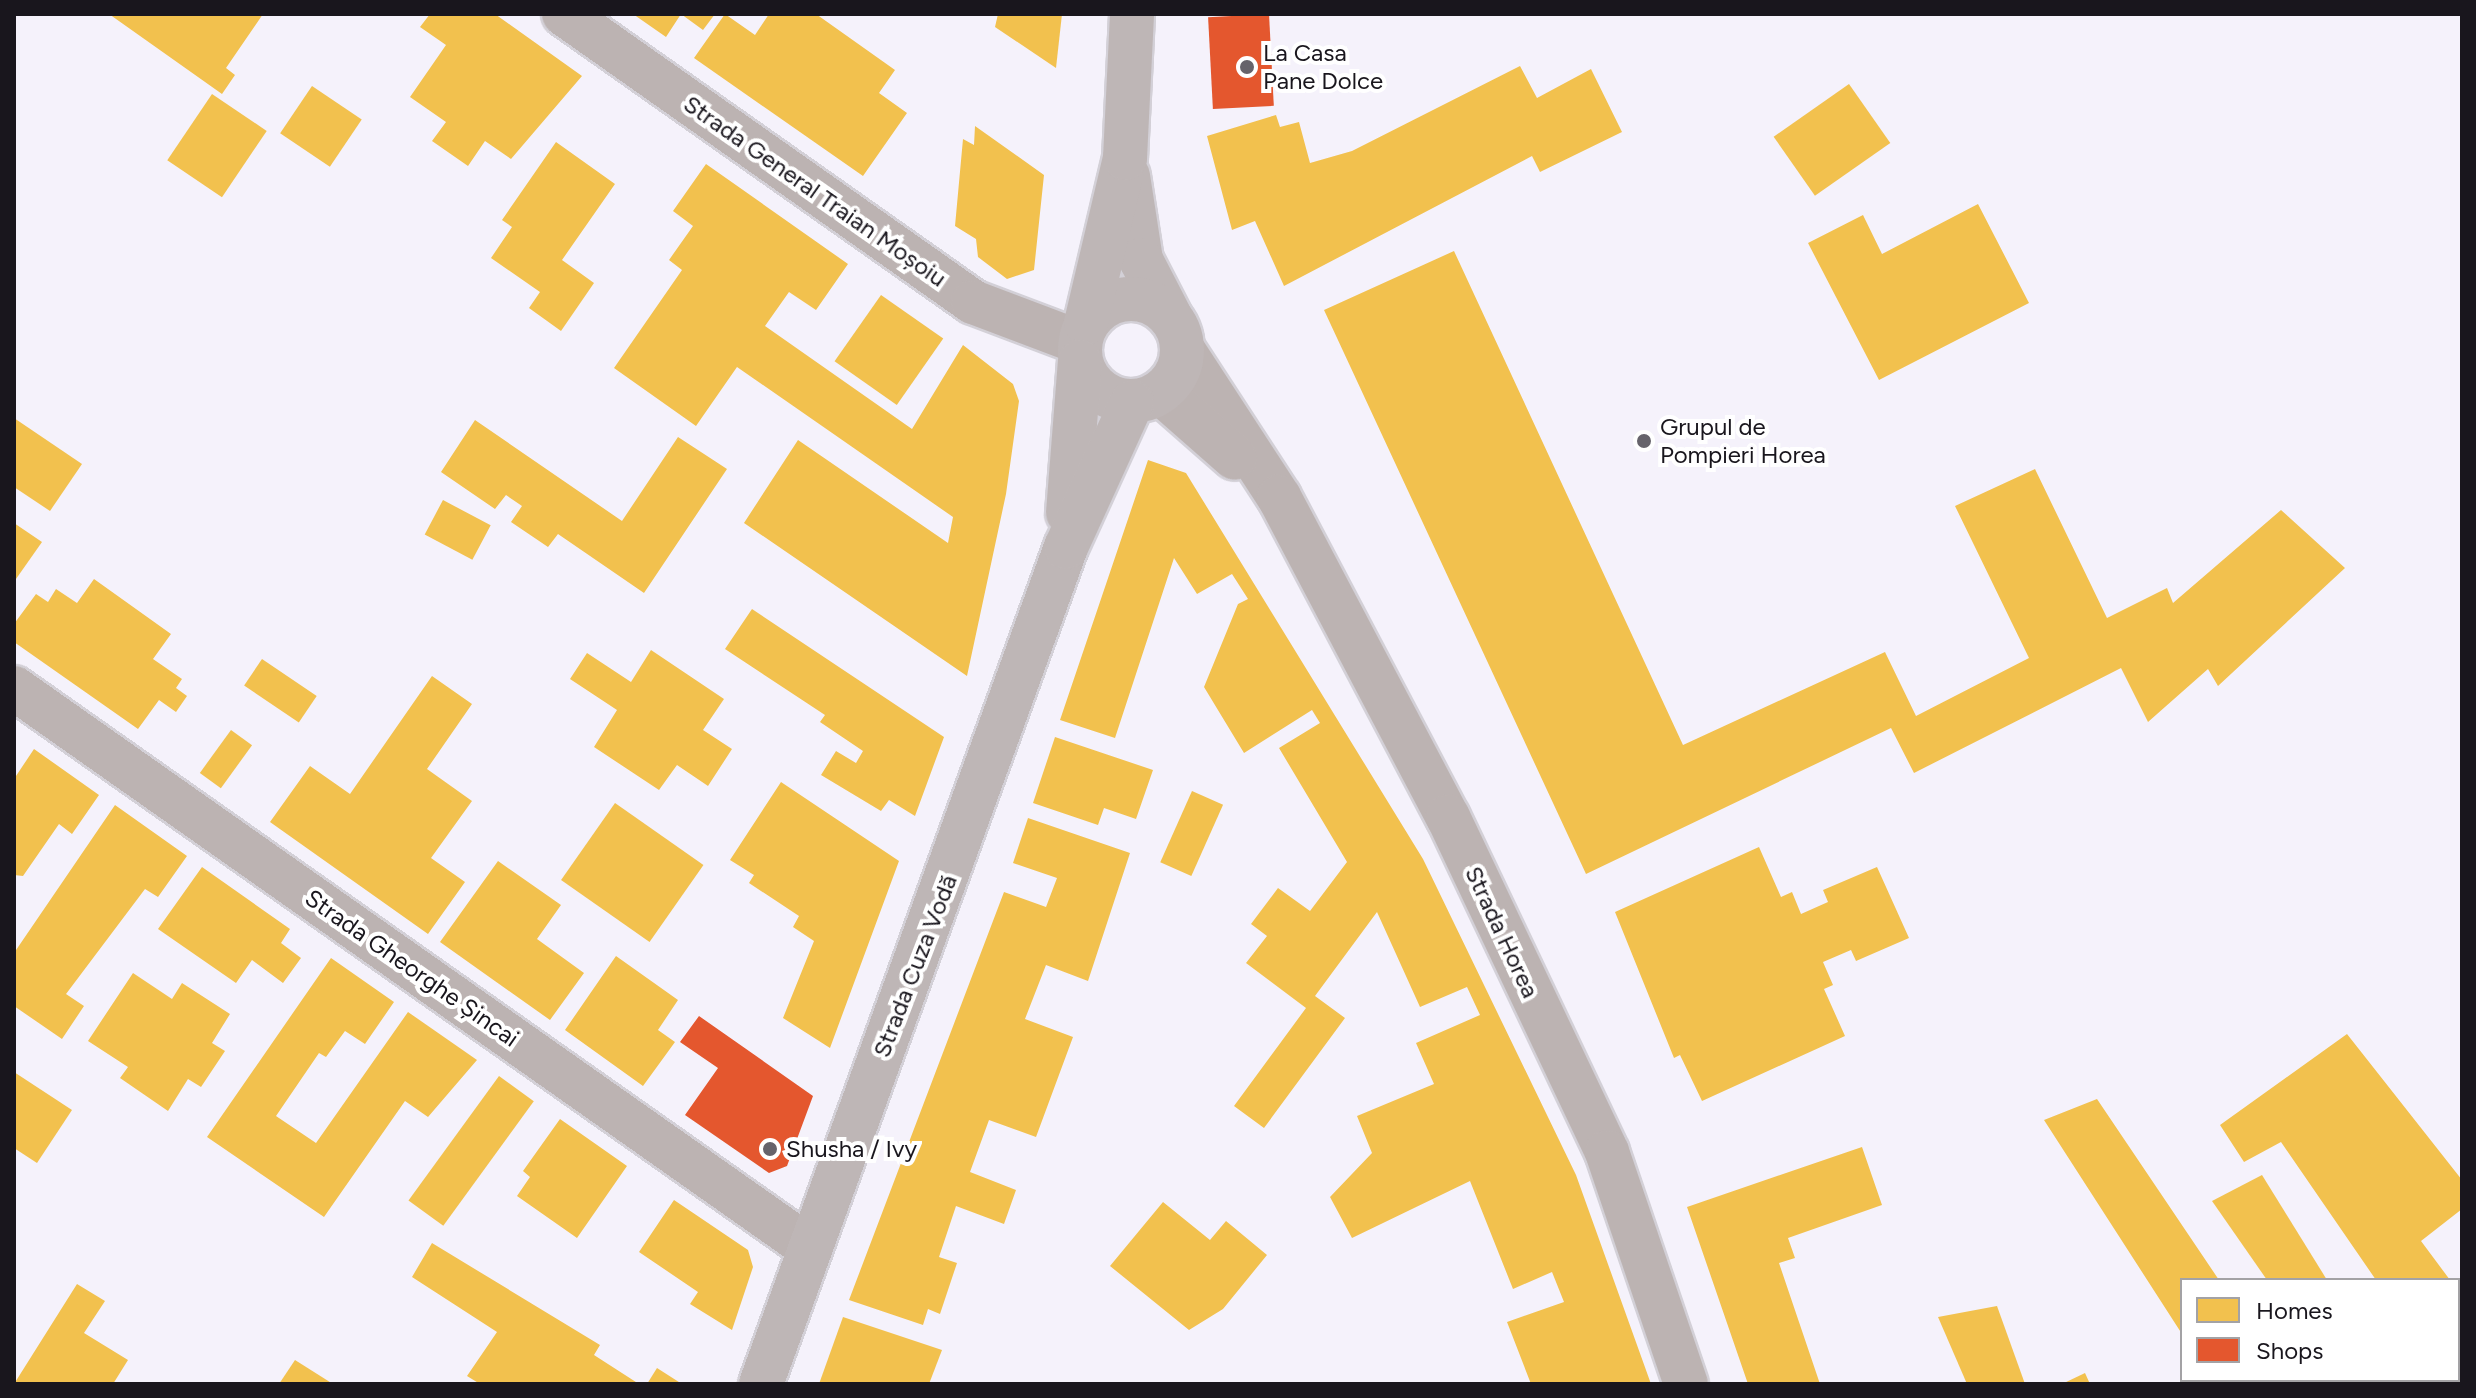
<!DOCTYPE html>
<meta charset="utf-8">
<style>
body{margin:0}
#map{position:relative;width:2476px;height:1398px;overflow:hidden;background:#f5f2fb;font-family:Figtree,sans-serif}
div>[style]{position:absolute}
.homes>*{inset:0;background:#f2c14e;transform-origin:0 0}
.shops>*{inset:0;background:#e4572e;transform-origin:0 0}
.roads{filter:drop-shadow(2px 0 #d3d0d7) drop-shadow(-2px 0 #d3d0d7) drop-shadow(0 2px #d3d0d7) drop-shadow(0 -2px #d3d0d7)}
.minor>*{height:44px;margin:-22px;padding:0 22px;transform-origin:22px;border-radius:22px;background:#bcb3b2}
.major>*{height:44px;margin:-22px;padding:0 22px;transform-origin:22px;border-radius:22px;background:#beb6b6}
.major>.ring{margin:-22px;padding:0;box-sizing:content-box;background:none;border:44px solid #beb6b6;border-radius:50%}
.dots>*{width:22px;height:22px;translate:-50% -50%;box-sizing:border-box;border:4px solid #fff;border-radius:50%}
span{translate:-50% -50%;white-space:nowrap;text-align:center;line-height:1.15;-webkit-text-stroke:8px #fff;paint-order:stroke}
.poi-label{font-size:24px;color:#19161d}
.left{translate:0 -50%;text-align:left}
.street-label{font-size:24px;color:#19161d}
.frame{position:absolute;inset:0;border:16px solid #19161d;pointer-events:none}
.legend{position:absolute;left:2180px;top:1278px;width:280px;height:104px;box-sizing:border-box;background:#fff;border:2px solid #a3a2a5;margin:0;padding:10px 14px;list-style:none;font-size:24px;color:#19161d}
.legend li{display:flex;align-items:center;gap:16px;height:40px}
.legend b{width:40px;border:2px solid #a3a2a5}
</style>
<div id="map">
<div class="homes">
<div style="clip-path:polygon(109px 14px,263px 14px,226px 68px,235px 75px,222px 94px)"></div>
<div style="clip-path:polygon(430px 14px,495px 14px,582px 76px,511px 159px,485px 141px,468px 166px,432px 141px,446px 122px,410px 97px,446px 45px,420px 27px)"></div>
<div style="clip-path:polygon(633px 14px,715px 14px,703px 30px,681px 14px,666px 37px)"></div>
<div style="clip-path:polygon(725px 14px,755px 35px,769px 14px,816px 14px,895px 70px,879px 93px,907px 113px,863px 176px,694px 58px)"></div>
<div style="clip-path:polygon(998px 14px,1062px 14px,1056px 68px,995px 27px)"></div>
<div style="clip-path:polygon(1520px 66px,1537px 98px,1591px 69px,1622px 132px,1540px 172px,1532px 156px,1284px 286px,1255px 221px,1232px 230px,1207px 136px,1276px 115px,1280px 127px,1299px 122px,1310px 163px,1352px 151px)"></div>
<div style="left:1849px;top:84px;width:72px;height:92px;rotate:55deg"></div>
<div style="left:312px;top:86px;width:60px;height:57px;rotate:34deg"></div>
<div style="left:212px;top:94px;width:66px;height:80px;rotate:34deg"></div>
<div style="clip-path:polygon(975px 126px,1044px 175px,1034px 270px,1007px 279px,978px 257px,976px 239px,955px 226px,963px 139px,974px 145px)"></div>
<div style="clip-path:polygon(556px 142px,615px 184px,562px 260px,594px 283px,561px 331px,529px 308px,540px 292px,491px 258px,512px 227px,502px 220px)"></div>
<div style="clip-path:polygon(706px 164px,848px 264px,816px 310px,789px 292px,765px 326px,912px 429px,963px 345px,1013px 384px,1019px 401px,1006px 494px,967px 676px,744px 523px,798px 440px,948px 543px,953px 517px,737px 367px,696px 426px,614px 368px,682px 270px,669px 260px,693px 226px,673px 211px)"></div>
<div style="clip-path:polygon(1978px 204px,2029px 303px,1879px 380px,1808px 243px,1863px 215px,1882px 254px)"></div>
<div style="clip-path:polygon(1454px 251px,1683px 745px,1885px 652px,1916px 716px,2029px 658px,1955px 506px,2035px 469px,2107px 618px,2167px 588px,2173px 603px,2281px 510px,2345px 568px,2218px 686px,2208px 669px,2148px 722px,2121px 668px,1914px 773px,1891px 728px,1586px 874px,1324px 310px)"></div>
<div style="left:881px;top:295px;width:76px;height:81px;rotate:35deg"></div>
<div style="clip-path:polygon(14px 418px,82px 464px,50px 511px,14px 487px)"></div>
<div style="clip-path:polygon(475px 420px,622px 521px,678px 437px,727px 469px,644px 593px,558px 534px,548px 547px,511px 522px,522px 506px,506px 495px,495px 509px,441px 472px)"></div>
<div style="clip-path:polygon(1148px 460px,1186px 473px,1423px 859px,1576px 1175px,1651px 1384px,1531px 1384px,1507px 1322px,1564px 1302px,1552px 1272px,1513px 1289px,1470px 1181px,1352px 1238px,1330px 1197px,1372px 1153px,1357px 1116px,1434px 1084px,1416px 1043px,1480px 1015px,1467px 987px,1420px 1007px,1377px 912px,1315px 996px,1345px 1018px,1264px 1128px,1234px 1106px,1306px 1008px,1246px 963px,1267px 936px,1251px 924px,1278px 888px,1310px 911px,1347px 862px,1279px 748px,1320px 723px,1312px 710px,1244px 753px,1204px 687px,1238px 604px,1248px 599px,1232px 574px,1197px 594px,1174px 558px,1115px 738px,1060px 720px)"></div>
<div style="left:443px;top:500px;width:54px;height:39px;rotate:28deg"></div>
<div style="clip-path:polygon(14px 523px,42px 542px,16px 579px,14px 578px)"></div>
<div style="clip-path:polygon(94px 579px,171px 634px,153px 659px,182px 679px,176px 688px,187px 696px,176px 712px,159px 700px,138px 729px,14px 642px,14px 624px,36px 594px,48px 602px,56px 589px,77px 603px)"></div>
<div style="clip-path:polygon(752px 609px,944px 737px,915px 816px,889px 800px,881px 811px,821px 775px,836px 751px,856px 763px,863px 751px,820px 722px,825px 715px,725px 649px)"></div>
<div style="clip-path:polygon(651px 650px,724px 699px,703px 730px,732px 749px,708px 786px,677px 765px,659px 790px,594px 747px,617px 710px,570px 679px,587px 653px,631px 682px)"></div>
<div style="left:262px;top:659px;width:66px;height:32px;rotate:34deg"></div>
<div style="clip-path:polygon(432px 676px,472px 704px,427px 769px,472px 801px,431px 858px,465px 882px,428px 934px,270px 822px,310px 766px,350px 794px)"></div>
<div style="left:231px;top:730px;width:26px;height:53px;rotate:36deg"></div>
<div style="clip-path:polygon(1055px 737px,1153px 770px,1136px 819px,1104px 808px,1098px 825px,1033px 803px)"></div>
<div style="clip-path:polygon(34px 749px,99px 795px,72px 834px,59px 824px,23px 876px,14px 875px,14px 779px)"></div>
<div style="clip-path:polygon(781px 782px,899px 861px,830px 1048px,783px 1018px,814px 941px,793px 927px,799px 916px,749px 883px,754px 875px,730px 860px)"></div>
<div style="left:1192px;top:791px;width:34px;height:78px;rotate:24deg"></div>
<div style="left:615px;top:803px;width:108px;height:94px;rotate:35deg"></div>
<div style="clip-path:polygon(115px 805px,187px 856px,158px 897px,145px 889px,66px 994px,84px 1006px,62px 1039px,14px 1006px,14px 953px)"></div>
<div style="clip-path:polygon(1028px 818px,1130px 853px,1088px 981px,1046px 965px,1025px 1019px,1073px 1037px,1036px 1137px,989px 1120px,970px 1172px,1016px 1190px,1004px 1224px,956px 1206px,939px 1257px,957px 1263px,940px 1314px,928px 1309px,923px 1325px,849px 1300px,1004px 892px,1046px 907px,1057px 878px,1013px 863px)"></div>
<div style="clip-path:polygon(1759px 847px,1781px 897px,1792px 892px,1801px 914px,1828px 902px,1823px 890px,1877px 867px,1909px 938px,1856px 961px,1851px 950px,1823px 962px,1833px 985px,1824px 989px,1845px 1036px,1702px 1101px,1680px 1055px,1674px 1058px,1615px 912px)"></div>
<div style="clip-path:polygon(498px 861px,561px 905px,537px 939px,584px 973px,550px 1020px,440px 942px)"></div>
<div style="clip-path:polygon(202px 867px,290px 929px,281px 943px,301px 958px,283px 983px,252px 960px,236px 983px,158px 929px)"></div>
<div style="clip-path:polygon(616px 956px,678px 1000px,658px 1030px,675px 1042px,643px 1086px,565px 1030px)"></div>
<div style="clip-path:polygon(331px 958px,394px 1002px,365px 1044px,345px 1031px,326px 1057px,319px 1053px,276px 1116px,316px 1143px,408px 1012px,477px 1060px,428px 1117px,405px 1101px,324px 1217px,207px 1137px)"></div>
<div style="clip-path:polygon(133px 973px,172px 999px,182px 983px,230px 1014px,212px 1043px,225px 1051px,201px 1087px,188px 1079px,168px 1111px,120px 1078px,128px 1067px,88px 1041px)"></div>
<div style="clip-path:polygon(2347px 1034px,2462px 1180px,2462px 1209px,2421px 1241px,2450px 1280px,2376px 1280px,2281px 1142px,2244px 1162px,2220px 1125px)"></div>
<div style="clip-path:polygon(14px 1072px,72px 1110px,37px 1163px,14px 1148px)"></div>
<div style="left:499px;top:1076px;width:43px;height:154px;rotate:36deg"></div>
<div style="clip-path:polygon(2097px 1099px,2219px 1280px,2182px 1280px,2182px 1334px,2044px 1120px)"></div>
<div style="clip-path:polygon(560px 1119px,627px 1166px,577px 1238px,517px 1196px,530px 1177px,523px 1171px)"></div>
<div style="clip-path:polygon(1862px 1147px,1882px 1205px,1788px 1238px,1795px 1258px,1779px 1263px,1820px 1384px,1748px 1384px,1687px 1207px)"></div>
<div style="clip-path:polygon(2262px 1175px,2327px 1280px,2267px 1280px,2212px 1201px)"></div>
<div style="clip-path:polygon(674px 1200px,748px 1250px,753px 1267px,732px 1330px,690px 1304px,698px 1292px,639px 1252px)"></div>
<div style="clip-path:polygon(1163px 1202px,1210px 1240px,1226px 1221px,1267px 1255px,1223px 1309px,1189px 1330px,1110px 1266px)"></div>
<div style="clip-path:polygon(432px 1243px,600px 1345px,594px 1355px,639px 1384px,480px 1384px,467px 1376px,497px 1332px,412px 1277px)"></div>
<div style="clip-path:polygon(77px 1284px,105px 1301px,84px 1333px,128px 1360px,113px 1384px,14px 1384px)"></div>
<div style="clip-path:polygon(2458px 1290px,2462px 1384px,2448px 1384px,2458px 1380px)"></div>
<div style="clip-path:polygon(1997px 1306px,2025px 1384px,1967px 1384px,1938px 1317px)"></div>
<div style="clip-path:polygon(843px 1317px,942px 1350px,929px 1384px,819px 1384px)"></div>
<div style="clip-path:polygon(295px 1360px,333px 1384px,279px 1384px)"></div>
<div style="clip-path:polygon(657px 1368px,682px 1384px,647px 1384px)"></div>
<div style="clip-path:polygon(2085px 1373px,2090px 1384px,2062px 1384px)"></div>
<div style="left:2207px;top:1380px;width:99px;height:4px"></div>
<div style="left:2342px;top:1380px;width:85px;height:4px"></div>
</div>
<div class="shops">
<div style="left:1269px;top:14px;width:92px;height:61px;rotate:87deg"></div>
<div style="clip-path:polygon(699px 1016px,813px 1096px,787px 1166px,769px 1173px,685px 1115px,718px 1068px,680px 1042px)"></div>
</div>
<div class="roads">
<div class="minor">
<div style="left:564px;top:14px;width:500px;rotate:35.15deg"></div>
<div style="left:973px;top:302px;width:113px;rotate:20.7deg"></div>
<div style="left:1183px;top:350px;width:176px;rotate:56.9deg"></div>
<div style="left:1279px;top:497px;width:362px;rotate:62.2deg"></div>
<div style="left:1448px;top:817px;width:371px;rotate:64.6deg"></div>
<div style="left:1607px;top:1152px;width:245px;rotate:71.2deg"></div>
<div style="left:1161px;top:393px;width:98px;rotate:41.3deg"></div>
<div style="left:14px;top:688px;width:973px;rotate:35.13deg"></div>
</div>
<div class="major">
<div style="left:1128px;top:176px;width:85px;rotate:81.2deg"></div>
<div style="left:1141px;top:260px;width:65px;rotate:62.7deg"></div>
<div class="ring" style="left:1080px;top:299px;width:58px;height:58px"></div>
<div style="left:1086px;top:323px;width:170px;rotate:-76.7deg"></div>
<div style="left:1125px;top:158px;width:144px;rotate:-87.2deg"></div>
<div style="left:1068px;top:513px;width:152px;rotate:-85.5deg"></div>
<div style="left:761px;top:1384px;width:891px;rotate:-69.98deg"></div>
<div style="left:1066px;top:547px;width:159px;rotate:-65.5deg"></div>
</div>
</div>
<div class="dots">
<div style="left:1247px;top:67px;background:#66636b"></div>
<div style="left:1644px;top:441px;background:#66636b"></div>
<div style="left:770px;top:1149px;background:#66636b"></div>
</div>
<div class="poi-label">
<span class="left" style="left:1263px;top:67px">La Casa<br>Pane Dolce</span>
<span class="left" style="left:1660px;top:441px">Grupul de<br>Pompieri Horea</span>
<span class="left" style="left:786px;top:1149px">Shusha / Ivy</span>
</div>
<div class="street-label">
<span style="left:815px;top:191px;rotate:35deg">Strada General Traian Moșoiu</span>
<span style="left:1502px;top:932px;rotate:65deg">Strada Horea</span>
<span style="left:915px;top:966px;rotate:-69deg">Strada Cuza Vodă</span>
<span style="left:412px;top:968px;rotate:35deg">Strada Gheorghe Șincai</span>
</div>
<div class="frame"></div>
<ul class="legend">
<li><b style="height:22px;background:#f2c14e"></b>Homes</li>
<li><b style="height:22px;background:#e4572e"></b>Shops</li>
</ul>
</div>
